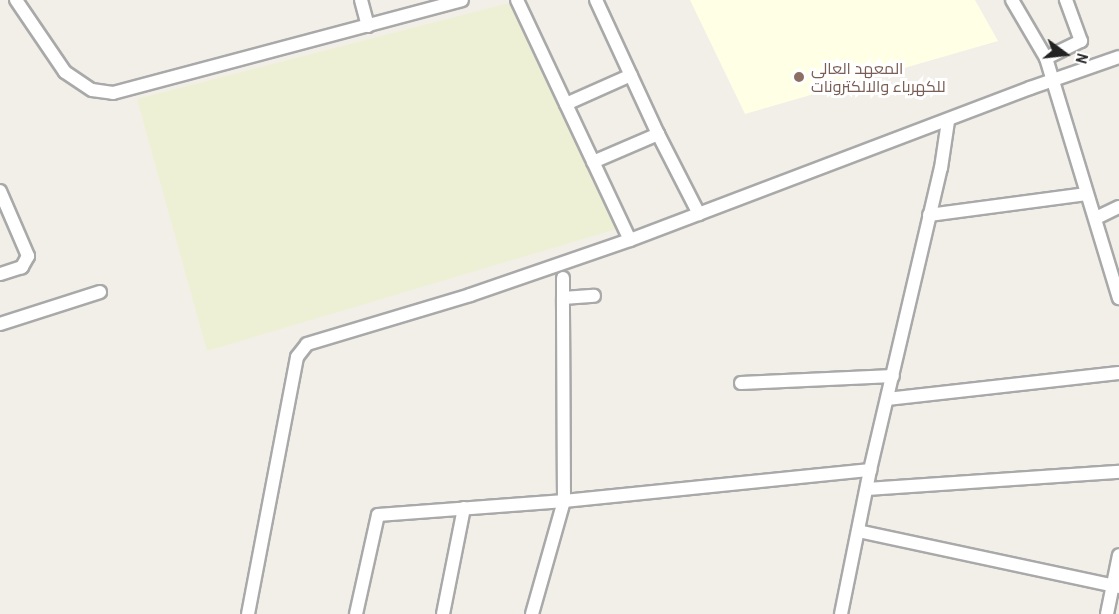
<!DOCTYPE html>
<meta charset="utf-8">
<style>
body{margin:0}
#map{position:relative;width:1119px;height:614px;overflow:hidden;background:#f2efe9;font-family:"Archivo Narrow",Cairo,sans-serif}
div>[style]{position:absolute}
.education>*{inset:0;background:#ffffe5}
.farmland>*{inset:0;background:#eef0d5}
.roads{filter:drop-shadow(2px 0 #a9a9a9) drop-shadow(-2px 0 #a9a9a9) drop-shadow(0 2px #a9a9a9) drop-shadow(0 -2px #a9a9a9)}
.minor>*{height:12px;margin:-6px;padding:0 6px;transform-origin:6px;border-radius:6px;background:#fff}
.dots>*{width:16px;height:16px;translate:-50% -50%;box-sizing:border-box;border:3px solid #fff;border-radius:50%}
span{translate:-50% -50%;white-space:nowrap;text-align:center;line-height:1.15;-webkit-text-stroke:6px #fff;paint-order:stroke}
.education-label{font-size:16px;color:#785e54}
.left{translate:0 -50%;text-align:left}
.north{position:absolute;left:1035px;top:24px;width:60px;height:60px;-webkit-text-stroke:4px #fff;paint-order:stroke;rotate:105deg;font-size:16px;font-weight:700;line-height:24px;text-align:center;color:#222}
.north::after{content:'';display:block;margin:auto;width:21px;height:27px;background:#222;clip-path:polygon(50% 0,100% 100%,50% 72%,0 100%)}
</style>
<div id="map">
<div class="education">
<div style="clip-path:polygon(690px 0,975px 0,998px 41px,745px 114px)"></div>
</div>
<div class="farmland">
<div style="clip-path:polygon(509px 3px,617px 229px,207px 351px,137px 99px)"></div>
</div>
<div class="roads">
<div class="minor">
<div style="left:16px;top:0;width:87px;rotate:55.8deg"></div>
<div style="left:65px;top:72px;width:32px;rotate:34deg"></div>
<div style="left:92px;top:90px;width:21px;rotate:8deg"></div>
<div style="left:113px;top:93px;width:361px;rotate:-14.9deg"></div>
<div style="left:361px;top:0;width:27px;rotate:75deg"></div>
<div style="left:517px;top:0;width:265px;rotate:64.8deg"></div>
<div style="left:596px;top:0;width:148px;rotate:65.2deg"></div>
<div style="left:658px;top:134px;width:90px;rotate:62.9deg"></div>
<div style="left:1012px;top:0;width:67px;rotate:59.6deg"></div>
<div style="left:1046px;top:58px;width:251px;rotate:73.1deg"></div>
<div style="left:1046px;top:58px;width:39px;rotate:-26deg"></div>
<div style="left:1081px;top:41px;width:44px;rotate:-110.1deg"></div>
<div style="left:566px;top:104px;width:71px;rotate:-24deg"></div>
<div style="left:593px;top:162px;width:71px;rotate:-23.3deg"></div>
<div style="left:0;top:191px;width:71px;rotate:66.7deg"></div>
<div style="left:28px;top:256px;width:13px;rotate:119deg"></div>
<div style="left:22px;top:267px;width:23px;rotate:162deg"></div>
<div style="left:929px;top:215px;width:159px;rotate:-7.6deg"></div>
<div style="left:1096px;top:218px;width:25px;rotate:-26deg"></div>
<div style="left:563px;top:278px;width:20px;rotate:90deg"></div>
<div style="left:0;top:324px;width:105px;rotate:-17.7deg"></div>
<div style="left:741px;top:383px;width:152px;rotate:-2.6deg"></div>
<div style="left:887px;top:399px;width:233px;rotate:-6.4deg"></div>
<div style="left:867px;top:489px;width:253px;rotate:-3.9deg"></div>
<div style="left:858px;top:531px;width:267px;rotate:12.1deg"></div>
<div style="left:248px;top:614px;width:262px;rotate:-79.2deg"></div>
<div style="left:297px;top:357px;width:16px;rotate:-52deg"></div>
<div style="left:307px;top:344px;width:170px;rotate:-16.7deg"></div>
<div style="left:470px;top:295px;width:169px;rotate:-19deg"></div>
<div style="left:630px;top:240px;width:428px;rotate:-20.8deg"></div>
<div style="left:1030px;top:88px;width:94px;rotate:-19.2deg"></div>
<div style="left:356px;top:614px;width:101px;rotate:-77.5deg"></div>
<div style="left:378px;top:515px;width:187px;rotate:-4.3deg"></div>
<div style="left:564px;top:501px;width:308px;rotate:-5.8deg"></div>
<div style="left:443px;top:614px;width:108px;rotate:-78.8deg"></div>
<div style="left:532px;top:614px;width:117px;rotate:-74.2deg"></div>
<div style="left:564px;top:501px;width:203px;rotate:-90.3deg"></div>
<div style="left:563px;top:298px;width:31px;rotate:-4deg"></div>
<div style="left:841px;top:614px;width:147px;rotate:-78.6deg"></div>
<div style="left:870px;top:470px;width:310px;rotate:-76.8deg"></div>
<div style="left:941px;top:168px;width:48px;rotate:-81.5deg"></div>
<div style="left:1107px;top:614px;width:60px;rotate:-78.5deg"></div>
</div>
</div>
<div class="dots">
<div style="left:799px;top:77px;background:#8d6e63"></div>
</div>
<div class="education-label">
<span class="left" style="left:811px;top:77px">المعهد العالي<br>للكهرباء والالكترونات</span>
</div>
<div class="north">N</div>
</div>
